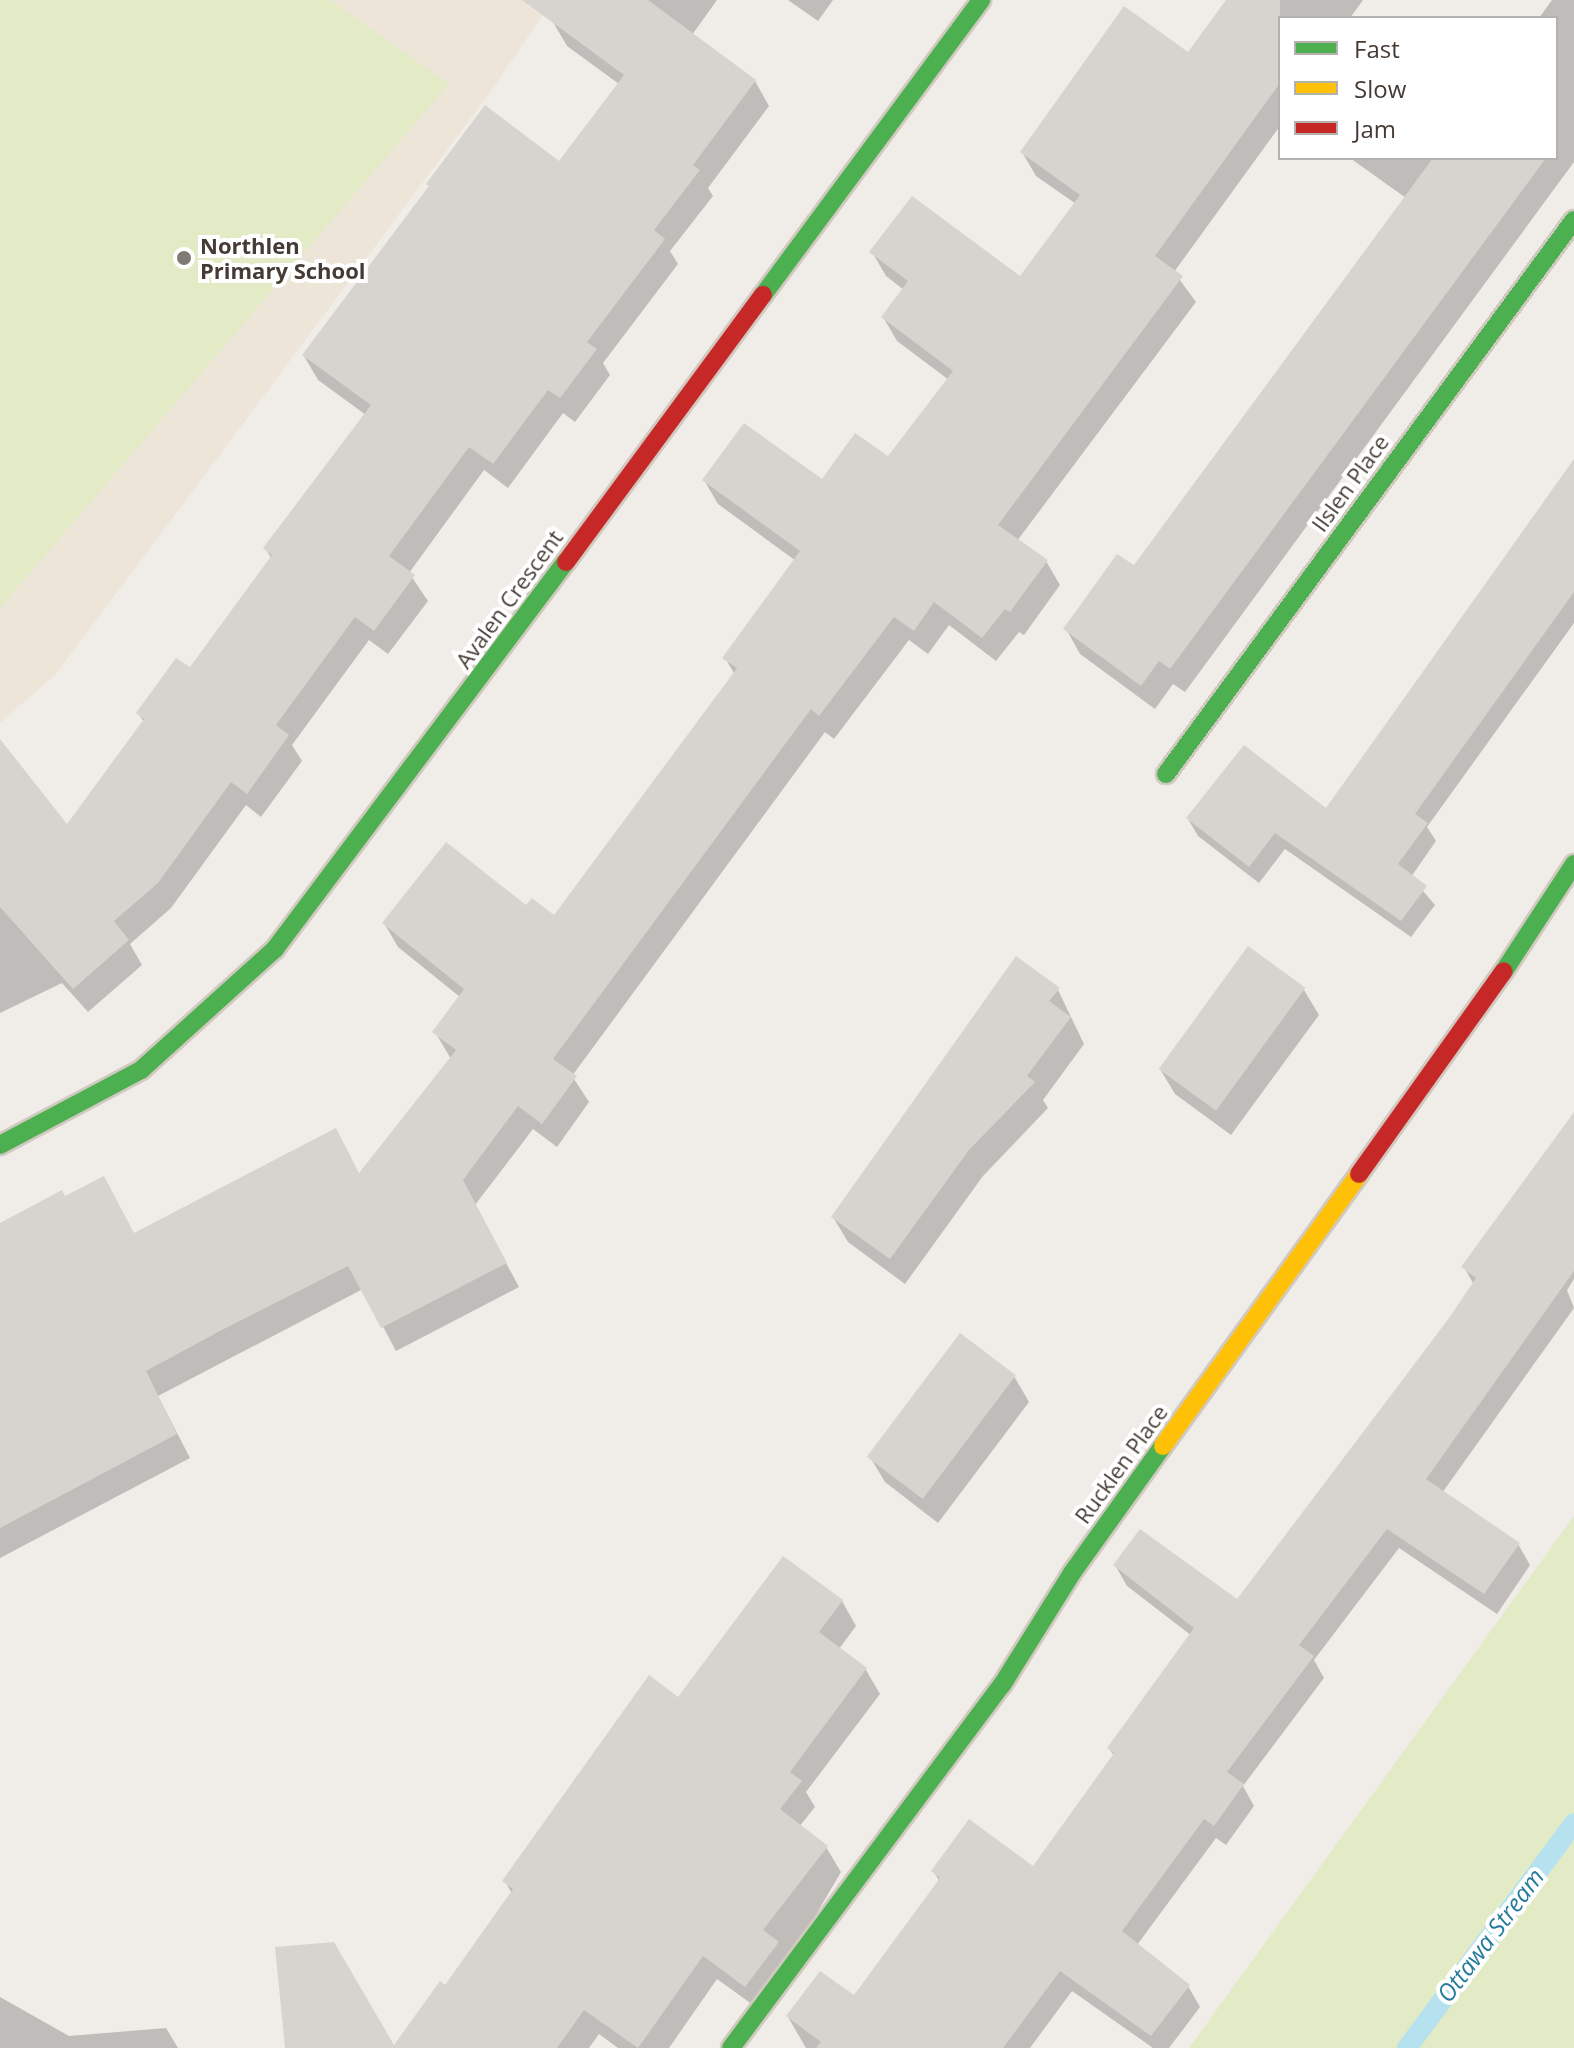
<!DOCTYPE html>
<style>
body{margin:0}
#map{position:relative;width:1574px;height:2048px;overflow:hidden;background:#f0ece8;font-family:"Open Sans",sans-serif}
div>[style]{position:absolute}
.education>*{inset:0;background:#eee5d9}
.green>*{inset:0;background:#e2eac6}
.shadow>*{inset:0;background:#0003}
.stream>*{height:20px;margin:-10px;padding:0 10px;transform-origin:10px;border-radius:10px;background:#b6e1ef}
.building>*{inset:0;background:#d7d3cf;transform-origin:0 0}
.roads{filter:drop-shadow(2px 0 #d1c9c0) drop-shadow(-2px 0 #d1c9c0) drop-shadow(0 2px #d1c9c0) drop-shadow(0 -2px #d1c9c0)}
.fast>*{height:18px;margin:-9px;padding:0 9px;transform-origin:9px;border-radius:9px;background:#4caf50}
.slow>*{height:18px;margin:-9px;padding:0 9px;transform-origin:9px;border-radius:9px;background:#ffc107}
.jam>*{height:18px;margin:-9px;padding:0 9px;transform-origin:9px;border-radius:9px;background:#c62828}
.dots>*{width:22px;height:22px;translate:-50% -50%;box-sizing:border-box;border:4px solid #fff;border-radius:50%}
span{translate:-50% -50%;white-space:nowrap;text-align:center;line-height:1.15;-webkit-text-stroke:8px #fff;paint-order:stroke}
.poi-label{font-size:22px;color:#453b34;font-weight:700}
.left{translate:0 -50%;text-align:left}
.street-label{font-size:22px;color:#453b34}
.water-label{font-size:24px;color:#267b9b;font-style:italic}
.legend{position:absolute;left:1278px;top:16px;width:280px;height:144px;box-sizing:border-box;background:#fff;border:2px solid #b5b1ae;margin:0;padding:10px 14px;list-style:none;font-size:24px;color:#453b34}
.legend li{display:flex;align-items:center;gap:16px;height:40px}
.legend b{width:40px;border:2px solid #b5b1ae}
</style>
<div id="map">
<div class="education">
<div style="clip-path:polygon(0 0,553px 0,491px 91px,56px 674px,0 723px)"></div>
</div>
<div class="green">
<div style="clip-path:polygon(0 0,330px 0,449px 84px,0 608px)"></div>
<div style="clip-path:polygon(1574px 1516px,1574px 2048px,1189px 2048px)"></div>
</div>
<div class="shadow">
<div style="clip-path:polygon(569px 0,717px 0,692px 35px,755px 81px,769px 106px,708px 188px,713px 196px,670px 251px,678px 264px,603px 363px,610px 375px,575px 422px,563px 413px,508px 488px,484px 470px,409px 573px,428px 601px,388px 654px,369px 640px,292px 745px,302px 761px,261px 817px,246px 805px,171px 908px,130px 944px,142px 965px,88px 1012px,62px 983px,0 1013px,0 808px,67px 828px,144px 722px,138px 713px,190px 670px,271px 558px,266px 549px,366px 415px,318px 380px,304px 356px,560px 164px,619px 84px,567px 46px,553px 22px)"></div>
<div style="clip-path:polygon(788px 0,833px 0,818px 21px)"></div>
<div style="clip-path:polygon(1228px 0,1363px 0,1350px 18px,1280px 18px,1280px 126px,1174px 272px,1196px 302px,1017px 541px,1046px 561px,1060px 585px,1024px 635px,1019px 632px,996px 661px,949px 625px,928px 654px,909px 640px,834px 739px,825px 732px,572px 1076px,589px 1102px,557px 1147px,533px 1129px,475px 1205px,519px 1287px,396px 1351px,363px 1289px,158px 1396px,190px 1458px,0 1558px,0 1225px,65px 1199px,134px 1235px,360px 1175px,451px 1059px,435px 1032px,460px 997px,398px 947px,384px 923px,526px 908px,555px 918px,735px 675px,725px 658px,796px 561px,718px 504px,704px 480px,822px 482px,888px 459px,949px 380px,897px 341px,883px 317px,904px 290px,886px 276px,872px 252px,1021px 279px,1076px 204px,1036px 176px,1022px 152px,1189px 54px)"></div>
<div style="clip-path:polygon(1552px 0,1574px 0,1574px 162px,1185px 692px,1173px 684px,1155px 709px,1080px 654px,1066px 629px,1135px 568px,1406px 198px,1350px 158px,1556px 158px,1556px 18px,1539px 18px)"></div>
<div style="clip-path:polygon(1574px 478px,1574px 623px,1427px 827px,1436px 841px,1411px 877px,1435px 905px,1411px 937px,1285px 849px,1259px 883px,1198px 836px,1188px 819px,1327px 811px)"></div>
<div style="clip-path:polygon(1058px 990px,1084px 1044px,1043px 1100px,1048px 1108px,983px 1176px,905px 1284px,848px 1242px,833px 1217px)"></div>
<div style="clip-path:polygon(1304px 990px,1319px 1015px,1231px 1135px,1175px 1094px,1160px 1069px)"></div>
<div style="clip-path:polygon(1574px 1171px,1574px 1279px,1567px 1290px,1574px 1308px,1442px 1493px,1518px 1544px,1530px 1565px,1497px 1614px,1399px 1548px,1314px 1660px,1324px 1678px,1243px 1786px,1254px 1806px,1226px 1845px,1216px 1838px,1137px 1945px,1188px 1986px,1200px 2007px,1169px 2048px,1153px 2048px,1072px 1991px,1030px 2048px,806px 2048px,788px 2017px,855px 1998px,940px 1882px,933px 1871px,1033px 1869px,1114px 1756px,1109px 1748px,1192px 1636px,1127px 1586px,1115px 1565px,1238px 1601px,1474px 1285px,1464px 1267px)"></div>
<div style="clip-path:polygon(1014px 1376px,1029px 1402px,938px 1523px,885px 1482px,870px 1457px)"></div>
<div style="clip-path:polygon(842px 1601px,856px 1626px,839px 1649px,866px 1670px,880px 1694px,806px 1792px,815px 1807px,799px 1827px,826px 1847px,841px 1872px,760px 2010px,717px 1979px,669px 2048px,618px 2048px,599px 2034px,589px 2048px,394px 2048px,446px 1987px,512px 1894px,505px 1881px,679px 1700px)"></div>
<div style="clip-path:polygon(0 1997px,69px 2036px,166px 2028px,178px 2048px,0 2048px)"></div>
</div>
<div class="stream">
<div style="left:1407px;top:2048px;width:280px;rotate:-53.4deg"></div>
</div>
<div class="building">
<div style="clip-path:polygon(522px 0,648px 0,756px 80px,693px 165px,700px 170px,654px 230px,665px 239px,587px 342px,597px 349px,560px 398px,548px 390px,493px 464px,469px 447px,389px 556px,415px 575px,374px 631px,355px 617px,276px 725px,289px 735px,247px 794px,231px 782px,158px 883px,114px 921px,129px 940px,73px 989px,0 907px,0 739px,67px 824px,144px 719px,136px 713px,176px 658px,190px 667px,272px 555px,263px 548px,371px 405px,302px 355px,429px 186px,426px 184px,485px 105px,559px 161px,624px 75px)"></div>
<div style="clip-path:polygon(1226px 0,1280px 0,1280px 83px,1155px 256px,1183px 276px,998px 525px,1048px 560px,1010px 612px,1005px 609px,982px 638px,934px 602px,914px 631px,894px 617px,819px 716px,811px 709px,553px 1059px,577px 1076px,542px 1124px,518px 1106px,463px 1180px,507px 1263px,381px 1328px,348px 1266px,220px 1331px,146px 1371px,177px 1434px,0 1528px,0 1223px,62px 1190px,65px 1196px,104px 1176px,134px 1233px,336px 1128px,359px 1173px,456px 1050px,432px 1032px,464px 989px,382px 923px,446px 842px,526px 905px,532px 898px,554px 915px,737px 668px,722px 658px,800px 551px,702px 480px,744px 423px,822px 479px,855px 433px,888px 456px,953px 371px,881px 317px,908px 281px,869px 252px,912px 196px,1020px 276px,1080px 195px,1020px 152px,1124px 6px,1188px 52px)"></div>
<div style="clip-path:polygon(1433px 158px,1546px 158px,1170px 669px,1159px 661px,1141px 686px,1063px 629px,1117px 554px,1134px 565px)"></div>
<div style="clip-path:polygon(1574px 459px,1574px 592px,1415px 814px,1428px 823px,1398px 864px,1427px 886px,1401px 921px,1275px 833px,1249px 867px,1186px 818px,1244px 745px,1326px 808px)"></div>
<div style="left:1248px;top:946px;width:71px;height:152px;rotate:36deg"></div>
<div style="clip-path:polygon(1016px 956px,1060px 988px,1049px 1001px,1071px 1017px,1027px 1076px,1035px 1082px,969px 1150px,890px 1259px,831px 1217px)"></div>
<div style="clip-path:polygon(1574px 1112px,1574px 1271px,1426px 1479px,1520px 1543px,1484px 1594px,1387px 1529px,1299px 1645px,1314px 1656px,1227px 1772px,1244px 1784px,1214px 1826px,1204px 1819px,1122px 1931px,1190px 1985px,1151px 2036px,1060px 1971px,1003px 2048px,816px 2048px,821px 2042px,786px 2016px,820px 1971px,854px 1995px,940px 1878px,931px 1871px,969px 1819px,1033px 1866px,1114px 1753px,1107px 1748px,1194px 1628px,1113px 1565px,1140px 1529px,1237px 1599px,1447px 1321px,1476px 1278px,1461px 1267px)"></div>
<div style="left:960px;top:1333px;width:70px;height:155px;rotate:37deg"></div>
<div style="clip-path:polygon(783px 1556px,843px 1600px,819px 1632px,867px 1668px,790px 1772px,802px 1781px,780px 1809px,828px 1846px,763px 1930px,779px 1942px,745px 1987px,703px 1956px,638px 2048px,584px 2010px,557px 2048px,285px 2048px,275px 1947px,334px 1942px,394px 2045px,440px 1981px,445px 1985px,513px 1889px,502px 1881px,649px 1675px,678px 1697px)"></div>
</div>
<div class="roads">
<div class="fast">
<div style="left:763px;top:295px;width:367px;rotate:-53.5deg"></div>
<div style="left:1166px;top:774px;width:688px;rotate:-53.63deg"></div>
<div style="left:1504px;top:971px;width:128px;rotate:-56.8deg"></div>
<div style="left:0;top:1145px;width:160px;rotate:-28deg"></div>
<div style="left:141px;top:1070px;width:181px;rotate:-42.1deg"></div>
<div style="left:275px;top:949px;width:484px;rotate:-53.1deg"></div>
<div style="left:731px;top:2048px;width:453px;rotate:-53.3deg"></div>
<div style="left:1002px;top:1685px;width:132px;rotate:-58deg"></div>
<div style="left:1072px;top:1573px;width:156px;rotate:-54.4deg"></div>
</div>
<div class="slow">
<div style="left:1163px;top:1446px;width:335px;rotate:-54.2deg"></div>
</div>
<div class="jam">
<div style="left:566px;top:562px;width:332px;rotate:-53.6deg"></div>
<div style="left:1359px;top:1174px;width:249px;rotate:-54.5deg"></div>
</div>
</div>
<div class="dots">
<div style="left:184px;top:258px;background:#817973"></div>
</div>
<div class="poi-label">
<span class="left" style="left:200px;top:258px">Northlen<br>Primary School</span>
</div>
<div class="street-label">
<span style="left:1350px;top:483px;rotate:-54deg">Ilslen Place</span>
<span style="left:509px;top:599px;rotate:-54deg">Avalen Crescent</span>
<span style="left:1121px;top:1464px;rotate:-54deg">Rucklen Place</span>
</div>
<div class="water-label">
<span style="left:1490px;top:1935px;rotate:-53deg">Ottawa Stream</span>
</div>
<ul class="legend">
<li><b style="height:10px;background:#4caf50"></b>Fast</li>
<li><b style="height:10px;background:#ffc107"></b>Slow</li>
<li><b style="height:10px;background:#c62828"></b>Jam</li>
</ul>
</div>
